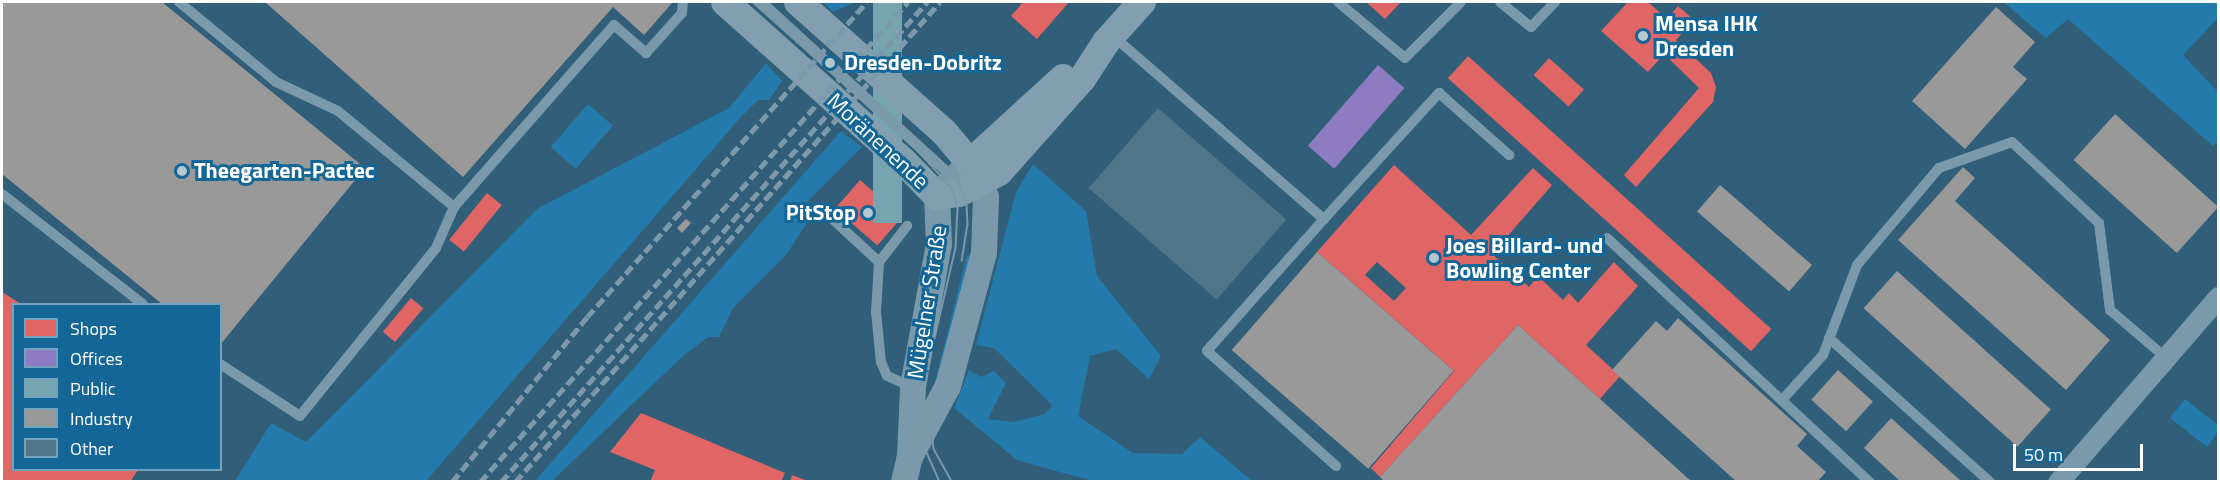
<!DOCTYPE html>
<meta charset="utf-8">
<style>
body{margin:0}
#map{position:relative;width:2220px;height:483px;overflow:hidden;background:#315e78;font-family:"Titillium Web",sans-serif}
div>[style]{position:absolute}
.green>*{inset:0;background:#247bab;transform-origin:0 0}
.shops>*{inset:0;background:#e06666;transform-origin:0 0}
.offices>*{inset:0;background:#8e7cc3;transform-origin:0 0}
.public>*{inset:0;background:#76a5af;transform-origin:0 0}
.industry>*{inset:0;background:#999;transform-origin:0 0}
.building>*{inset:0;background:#507488;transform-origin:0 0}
.service>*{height:10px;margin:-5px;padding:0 5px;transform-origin:5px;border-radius:5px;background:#7a9aab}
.minor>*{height:21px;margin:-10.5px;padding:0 10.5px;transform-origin:10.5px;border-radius:10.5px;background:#7a9aab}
.tertiary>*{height:26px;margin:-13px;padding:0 13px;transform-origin:13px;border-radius:13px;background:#7a9aab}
.secondary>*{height:28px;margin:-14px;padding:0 14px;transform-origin:14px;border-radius:14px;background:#819faf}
.tram>*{height:1.5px;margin:-0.75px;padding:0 0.75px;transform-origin:0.75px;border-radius:0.75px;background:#7b99aa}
.rail>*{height:4.5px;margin-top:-2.25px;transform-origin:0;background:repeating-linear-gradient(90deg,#7b99aa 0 10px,transparent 0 14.5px)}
.dots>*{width:16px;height:16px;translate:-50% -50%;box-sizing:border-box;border:3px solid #136696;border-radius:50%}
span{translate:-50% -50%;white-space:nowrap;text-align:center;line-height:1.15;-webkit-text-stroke:6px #136696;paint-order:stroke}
.poi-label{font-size:22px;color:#fff;font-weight:700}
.left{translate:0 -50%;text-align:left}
.right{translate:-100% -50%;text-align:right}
.street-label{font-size:22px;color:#fff}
.frame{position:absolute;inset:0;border:3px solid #fff;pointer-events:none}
.legend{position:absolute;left:12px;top:303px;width:210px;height:168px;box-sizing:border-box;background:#136696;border:2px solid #71a3c0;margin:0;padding:8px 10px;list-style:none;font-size:18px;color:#fff}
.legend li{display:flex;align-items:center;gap:12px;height:30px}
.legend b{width:30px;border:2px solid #71a3c0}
.scale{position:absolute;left:2013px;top:444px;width:130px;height:27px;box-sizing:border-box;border:3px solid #fff;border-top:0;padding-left:8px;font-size:18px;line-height:21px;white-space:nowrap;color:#fff;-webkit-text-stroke:4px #136696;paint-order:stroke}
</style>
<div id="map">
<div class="green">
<div style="clip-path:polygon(823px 2px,856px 2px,833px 12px)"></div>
<div style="clip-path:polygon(2003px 2px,2218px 2px,2218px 18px,2183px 55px,2218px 92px,2218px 141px,2213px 146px,2068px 19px,2046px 38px)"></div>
<div style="clip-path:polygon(766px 63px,782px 81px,769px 100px,758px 100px,740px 118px,426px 481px,235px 481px,271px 423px,306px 442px,537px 209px,729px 108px)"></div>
<div style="left:588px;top:104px;width:33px;height:57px;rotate:41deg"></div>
<div style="clip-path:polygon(841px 131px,862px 147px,798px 211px,808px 221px,786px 255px,733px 308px,719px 337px,708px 337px,684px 355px,552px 481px,535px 481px)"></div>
<div style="clip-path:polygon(1033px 164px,1086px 211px,1097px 276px,1161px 356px,1149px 379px,1116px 349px,1090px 356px,1078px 416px,1133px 453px,1182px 454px,1200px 437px,1252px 481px,1100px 482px,1074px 476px,1017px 460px,954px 408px,969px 370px,981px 377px,994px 371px,1006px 383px,988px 419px,1014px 422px,1045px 414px,1052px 405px,994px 348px,976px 345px,1016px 192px)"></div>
<div style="clip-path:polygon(967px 255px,972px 256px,937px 387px,934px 386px)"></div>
<div style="clip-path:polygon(2185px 399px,2218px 425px,2218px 432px,2207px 447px,2170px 418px)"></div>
</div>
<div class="shops">
<div style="clip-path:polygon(1023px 2px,1069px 2px,1037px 39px,1011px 16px)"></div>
<div style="clip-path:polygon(1366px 2px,1401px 2px,1385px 19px)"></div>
<div style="clip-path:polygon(1628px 2px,1648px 2px,1667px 19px,1678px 6px,1694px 20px,1676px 40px,1711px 73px,1716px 87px,1713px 102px,1636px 187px,1624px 175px,1699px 88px,1664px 54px,1648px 72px,1601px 31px)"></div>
<div style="left:1468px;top:56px;width:408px;height:30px;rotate:42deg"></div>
<div style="left:1549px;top:58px;width:47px;height:23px;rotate:42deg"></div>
<div style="clip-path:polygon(evenodd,1394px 165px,1471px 235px,1533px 168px,1552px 185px,1492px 254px,1529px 287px,1538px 276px,1563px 300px,1569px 293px,1578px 303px,1614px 262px,1638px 286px,1586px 345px,1620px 376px,1600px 399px,1518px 325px,1380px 477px,1371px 468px,1454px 371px,1317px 252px,1394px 165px,1377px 262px,1406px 288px,1394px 301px,1365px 275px,1377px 262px)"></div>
<div style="left:860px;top:180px;width:56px;height:38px;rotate:41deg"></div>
<div style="left:487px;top:193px;width:19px;height:60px;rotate:39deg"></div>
<div style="clip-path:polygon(2px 292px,21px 304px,14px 304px,14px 470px,138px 470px,130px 482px,2px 482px)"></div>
<div style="left:411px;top:298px;width:16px;height:44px;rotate:40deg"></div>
<div style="clip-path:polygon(641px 413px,785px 473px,781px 482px,650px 482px,655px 470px,610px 452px)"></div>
<div style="clip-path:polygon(792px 475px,808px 481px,808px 482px,790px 482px)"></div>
</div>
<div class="offices">
<div style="left:1378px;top:65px;width:35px;height:107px;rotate:41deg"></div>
</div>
<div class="public">
<div style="left:873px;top:2px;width:29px;height:221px"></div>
</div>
<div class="industry">
<div style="clip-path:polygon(2px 2px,162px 2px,365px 168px,220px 345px,220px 304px,162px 304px,2px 174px)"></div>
<div style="clip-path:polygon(265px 2px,670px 2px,672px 3px,644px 35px,613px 7px,463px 177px)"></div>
<div style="clip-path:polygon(1996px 7px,2035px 42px,2013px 67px,2027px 79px,1965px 149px,1912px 101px)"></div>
<div style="left:2115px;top:114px;width:139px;height:62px;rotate:42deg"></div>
<div style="clip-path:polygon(1963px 167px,1975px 178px,1955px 201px,2110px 340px,2066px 390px,1898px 240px)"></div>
<div style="left:1720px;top:185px;width:122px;height:35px;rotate:41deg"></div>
<div style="clip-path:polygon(686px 219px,691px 223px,682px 233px,677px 228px)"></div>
<div style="left:1317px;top:252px;width:181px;height:130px;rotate:41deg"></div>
<div style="left:1897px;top:271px;width:207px;height:50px;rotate:42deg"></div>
<div style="clip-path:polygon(1678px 318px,1807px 434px,1797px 446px,1826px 472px,1817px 482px,1737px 482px,1612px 370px,1656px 321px,1667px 331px)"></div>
<div style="clip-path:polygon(1518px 325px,1600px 399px,1692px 482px,1385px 482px,1380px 477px)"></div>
<div style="left:1838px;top:370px;width:47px;height:40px;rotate:42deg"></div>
<div style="clip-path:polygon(1891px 418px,1962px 482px,1901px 482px,1864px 448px)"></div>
</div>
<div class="building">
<div style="left:1158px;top:108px;width:170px;height:106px;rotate:41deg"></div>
</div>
<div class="service">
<div style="left:179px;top:2px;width:126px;rotate:39.5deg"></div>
<div style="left:276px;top:82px;width:68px;rotate:25.1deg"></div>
<div style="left:338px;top:111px;width:151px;rotate:39.6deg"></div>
<div style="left:759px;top:2px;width:263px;rotate:42.2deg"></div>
<div style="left:1338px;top:2px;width:87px;rotate:39.9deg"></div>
<div style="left:1405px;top:58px;width:79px;rotate:-45deg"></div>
<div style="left:1500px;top:2px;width:40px;rotate:39deg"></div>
<div style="left:1531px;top:27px;width:35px;rotate:-46deg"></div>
<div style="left:1112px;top:35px;width:281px;rotate:41deg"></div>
<div style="left:1324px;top:219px;width:171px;rotate:-47.6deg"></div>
<div style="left:1439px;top:93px;width:94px;rotate:41.5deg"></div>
<div style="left:2px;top:194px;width:179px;rotate:38deg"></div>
<div style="left:825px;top:212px;width:74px;rotate:42.8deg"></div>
<div style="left:879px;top:262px;width:50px;rotate:93.4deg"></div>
<div style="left:876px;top:312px;width:50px;rotate:84.3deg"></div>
<div style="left:881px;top:362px;width:15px;rotate:67deg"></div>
<div style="left:887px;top:376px;width:28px;rotate:23deg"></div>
<div style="left:1324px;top:219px;width:176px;rotate:131.6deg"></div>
<div style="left:1207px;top:351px;width:173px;rotate:41.7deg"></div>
<div style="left:1607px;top:238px;width:359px;rotate:42.9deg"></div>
<div style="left:879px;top:262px;width:46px;rotate:-52.1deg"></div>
<div style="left:1829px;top:338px;width:216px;rotate:41.8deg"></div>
<div style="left:220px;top:364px;width:95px;rotate:33deg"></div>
<div style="left:300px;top:416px;width:216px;rotate:-51deg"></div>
<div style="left:436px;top:248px;width:45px;rotate:-66.3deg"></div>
<div style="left:454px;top:207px;width:242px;rotate:-48.7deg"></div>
<div style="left:614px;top:25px;width:43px;rotate:41.2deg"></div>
<div style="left:646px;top:53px;width:54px;rotate:-48deg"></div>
<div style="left:682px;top:13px;width:11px;rotate:-85deg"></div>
<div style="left:1782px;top:400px;width:61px;rotate:-47.7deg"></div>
<div style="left:1823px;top:355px;width:96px;rotate:-69.3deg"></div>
<div style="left:1857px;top:265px;width:127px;rotate:-49.8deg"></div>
<div style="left:1939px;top:168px;width:77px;rotate:-19.6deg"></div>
<div style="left:2012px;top:142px;width:119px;rotate:43deg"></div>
<div style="left:2099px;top:223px;width:88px;rotate:82.8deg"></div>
<div style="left:2110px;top:310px;width:72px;rotate:40.5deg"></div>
</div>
<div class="minor">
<div style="left:2058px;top:482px;width:245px;rotate:-49.1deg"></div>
</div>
<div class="tertiary">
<div style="left:904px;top:482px;width:26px;rotate:-77deg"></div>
<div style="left:910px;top:457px;width:70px;rotate:-87.5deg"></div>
<div style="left:913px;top:387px;width:145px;rotate:-79.7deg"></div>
<div style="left:939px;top:244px;width:48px;rotate:-92.4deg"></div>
<div style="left:937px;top:196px;width:47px;rotate:-45deg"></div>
<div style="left:970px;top:163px;width:38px;rotate:65deg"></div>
<div style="left:986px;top:197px;width:56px;rotate:92deg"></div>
<div style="left:984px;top:253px;width:138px;rotate:105.1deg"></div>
<div style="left:948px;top:386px;width:81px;rotate:118.2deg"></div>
</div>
<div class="secondary">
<div style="left:725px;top:2px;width:239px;rotate:41.8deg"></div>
<div style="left:903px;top:161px;width:49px;rotate:45.8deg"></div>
<div style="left:937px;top:196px;width:22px;rotate:-8deg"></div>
<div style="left:959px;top:193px;width:45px;rotate:-27.7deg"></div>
<div style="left:999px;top:172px;width:125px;rotate:-48.3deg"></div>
<div style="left:1082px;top:79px;width:44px;rotate:-57deg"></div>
<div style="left:1106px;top:42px;width:54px;rotate:-48deg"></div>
<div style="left:798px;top:2px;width:195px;rotate:41.7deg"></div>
<div style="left:944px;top:132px;width:40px;rotate:50deg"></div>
<div style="left:970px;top:163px;width:126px;rotate:-42.4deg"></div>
</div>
<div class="tram">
<div style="left:753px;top:2px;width:206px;rotate:41.7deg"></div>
<div style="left:907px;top:139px;width:67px;rotate:47.4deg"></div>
<div style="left:952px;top:188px;width:21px;rotate:73deg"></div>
<div style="left:958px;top:208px;width:40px;rotate:92.9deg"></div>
<div style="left:956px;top:248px;width:163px;rotate:103.1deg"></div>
<div style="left:919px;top:407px;width:32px;rotate:86deg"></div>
<div style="left:921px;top:439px;width:47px;rotate:66.2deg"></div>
<div style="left:768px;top:2px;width:256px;rotate:42.5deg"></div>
<div style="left:957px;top:175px;width:32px;rotate:72deg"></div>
<div style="left:967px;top:205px;width:19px;rotate:87deg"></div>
<div style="left:968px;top:224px;width:37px;rotate:99deg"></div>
<div style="left:928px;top:404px;width:45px;rotate:82.4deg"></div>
<div style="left:934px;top:449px;width:38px;rotate:61deg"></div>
</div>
<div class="rail">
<div style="left:452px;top:482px;width:213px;rotate:-50.7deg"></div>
<div style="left:587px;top:317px;width:421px;rotate:-48.4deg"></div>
<div style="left:480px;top:482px;width:643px;rotate:-48.28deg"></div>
<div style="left:501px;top:482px;width:642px;rotate:-48.41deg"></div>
<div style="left:515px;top:482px;width:641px;rotate:-48.48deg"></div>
</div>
<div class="dots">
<div style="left:1643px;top:36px;background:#b7c7d0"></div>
<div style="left:830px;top:63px;background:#b7c7d0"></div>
<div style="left:182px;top:171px;background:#b7c7d0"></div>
<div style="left:868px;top:213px;background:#b7c7d0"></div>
<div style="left:1434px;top:258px;background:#b7c7d0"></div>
</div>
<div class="poi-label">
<span class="left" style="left:1655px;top:36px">Mensa IHK<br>Dresden</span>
<span class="left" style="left:844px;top:63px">Dresden-Dobritz</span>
<span class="left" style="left:194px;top:171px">Theegarten-Pactec</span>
<span class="right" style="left:856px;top:213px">PitStop</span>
<span class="left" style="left:1446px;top:258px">Joes Billard- und<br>Bowling Center</span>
</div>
<div class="street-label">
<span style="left:878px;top:141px;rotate:43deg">Moränenende</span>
<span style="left:927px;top:302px;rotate:-81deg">Mügelner Straße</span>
</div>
<div class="frame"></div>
<ul class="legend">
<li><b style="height:16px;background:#e06666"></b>Shops</li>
<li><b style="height:16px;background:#8e7cc3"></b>Offices</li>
<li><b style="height:16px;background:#76a5af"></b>Public</li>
<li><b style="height:16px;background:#999"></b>Industry</li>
<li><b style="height:16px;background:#507488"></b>Other</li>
</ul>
<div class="scale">50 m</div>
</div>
